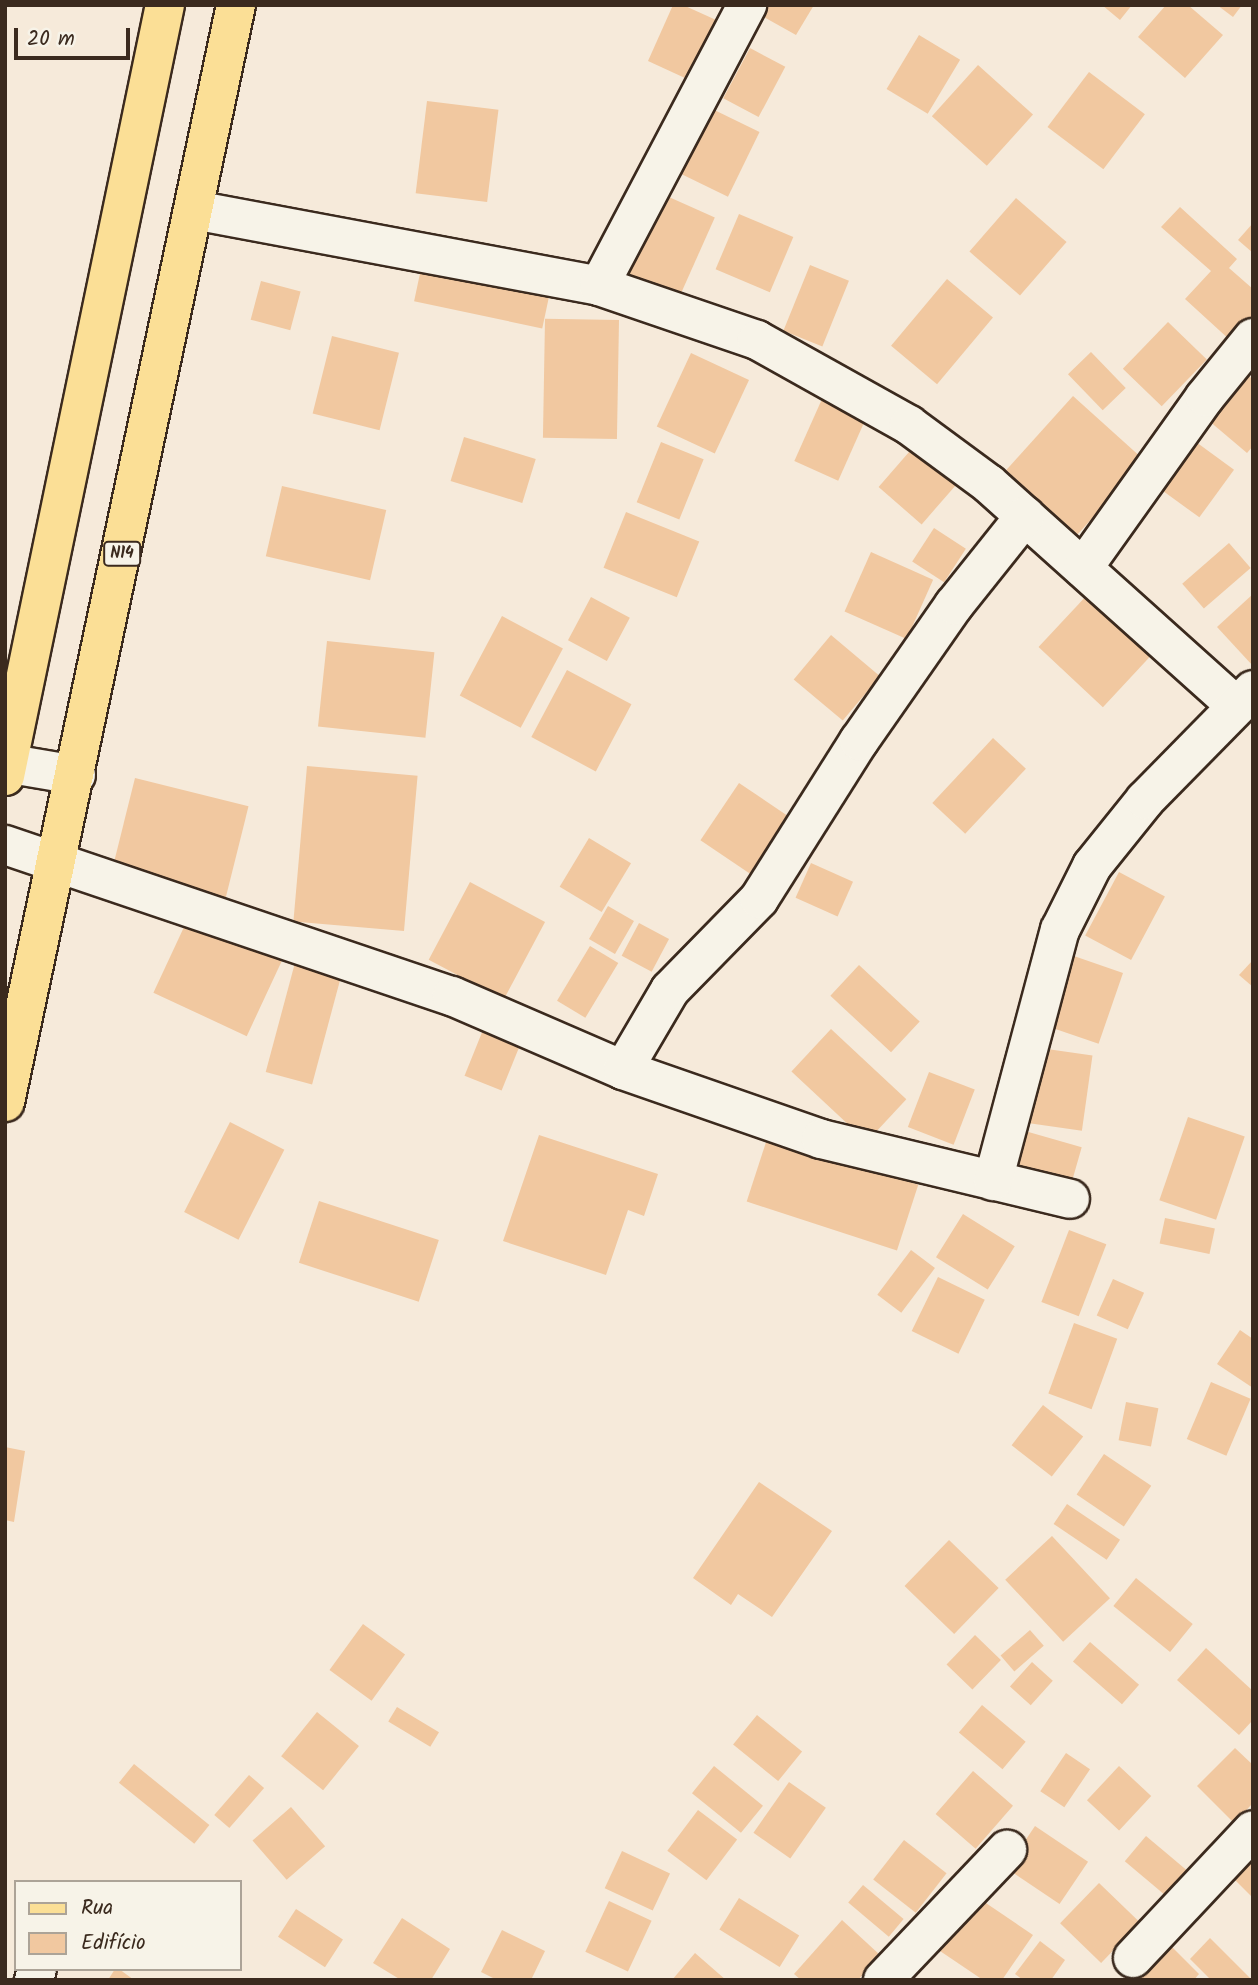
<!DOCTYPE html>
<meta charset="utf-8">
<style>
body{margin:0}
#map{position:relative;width:1258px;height:1985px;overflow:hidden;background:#f6eada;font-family:Kalam,sans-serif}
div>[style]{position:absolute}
.building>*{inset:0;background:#f1c8a0;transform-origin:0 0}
.roads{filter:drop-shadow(2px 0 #3b2a1e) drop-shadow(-2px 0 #3b2a1e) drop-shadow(0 2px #3b2a1e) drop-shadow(0 -2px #3b2a1e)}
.minor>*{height:38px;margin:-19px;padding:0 19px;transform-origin:19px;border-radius:19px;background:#f7f3e8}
.major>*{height:38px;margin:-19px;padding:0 19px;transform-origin:19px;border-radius:19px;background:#fbdf96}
span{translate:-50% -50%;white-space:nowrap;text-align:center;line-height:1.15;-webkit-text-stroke:6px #f7f3e8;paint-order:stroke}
.shield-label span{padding:2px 5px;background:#f7f3e8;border:2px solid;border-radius:5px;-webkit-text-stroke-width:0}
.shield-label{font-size:16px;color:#3b2a1e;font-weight:700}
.frame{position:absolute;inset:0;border:7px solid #3b2a1e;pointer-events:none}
.legend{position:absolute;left:14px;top:1880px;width:228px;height:91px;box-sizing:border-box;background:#f7f3e8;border:2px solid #aca397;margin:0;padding:9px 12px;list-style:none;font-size:21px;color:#3b2a1e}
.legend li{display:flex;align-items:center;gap:14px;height:35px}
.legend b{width:35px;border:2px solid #aca397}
.scale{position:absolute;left:14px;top:28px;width:116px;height:32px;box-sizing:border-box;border:4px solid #3b2a1e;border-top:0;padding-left:9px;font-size:21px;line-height:24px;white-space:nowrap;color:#3b2a1e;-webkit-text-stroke:5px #f7f3e8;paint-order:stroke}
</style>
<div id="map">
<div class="building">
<div style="clip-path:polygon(673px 5px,683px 5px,725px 24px,698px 84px,648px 61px)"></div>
<div style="clip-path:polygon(756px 5px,814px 5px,796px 35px,753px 11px)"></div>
<div style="clip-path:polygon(1102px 5px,1132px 5px,1120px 20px)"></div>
<div style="clip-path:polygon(1166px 5px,1188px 5px,1223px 35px,1185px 78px,1138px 37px)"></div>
<div style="clip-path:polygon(1217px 5px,1242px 5px,1233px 17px)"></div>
<div style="left:919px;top:35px;width:48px;height:63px;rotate:31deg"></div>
<div style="left:750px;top:48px;width:40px;height:57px;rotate:28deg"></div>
<div style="left:978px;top:65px;width:74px;height:69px;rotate:42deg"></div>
<div style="left:1089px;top:72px;width:70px;height:69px;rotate:37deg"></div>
<div style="left:427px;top:101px;width:72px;height:93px;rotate:7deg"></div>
<div style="left:702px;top:104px;width:64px;height:72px;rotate:26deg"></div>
<div style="left:660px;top:193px;width:60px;height:91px;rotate:24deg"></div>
<div style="left:1016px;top:198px;width:67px;height:71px;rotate:41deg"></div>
<div style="clip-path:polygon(1180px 207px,1237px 259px,1229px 268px,1253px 289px,1253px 317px,1231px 341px,1185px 299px,1211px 271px,1161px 227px)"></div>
<div style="left:739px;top:214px;width:59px;height:60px;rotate:23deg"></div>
<div style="clip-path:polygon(1253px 223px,1253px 253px,1238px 240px)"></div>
<div style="left:422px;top:264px;width:131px;height:38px;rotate:12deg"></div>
<div style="left:810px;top:265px;width:42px;height:71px;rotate:22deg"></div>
<div style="left:947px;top:279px;width:60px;height:87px;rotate:40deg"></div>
<div style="left:261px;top:281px;width:41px;height:40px;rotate:15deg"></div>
<div style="left:619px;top:320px;width:119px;height:74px;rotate:91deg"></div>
<div style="left:1168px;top:322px;width:54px;height:65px;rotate:44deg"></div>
<div style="left:332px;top:336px;width:69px;height:80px;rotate:14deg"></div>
<div style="left:1091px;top:352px;width:50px;height:32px;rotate:46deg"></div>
<div style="left:691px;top:353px;width:64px;height:81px;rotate:25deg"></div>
<div style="clip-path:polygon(1248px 375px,1253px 380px,1253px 446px,1247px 453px,1208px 420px)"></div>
<div style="left:1073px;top:396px;width:96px;height:100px;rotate:42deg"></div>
<div style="left:822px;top:399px;width:48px;height:68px;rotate:24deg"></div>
<div style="left:464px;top:437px;width:75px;height:46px;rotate:17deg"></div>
<div style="left:661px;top:442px;width:46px;height:65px;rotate:22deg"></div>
<div style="left:1196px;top:442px;width:47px;height:59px;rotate:36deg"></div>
<div style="left:916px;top:444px;width:57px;height:57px;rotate:41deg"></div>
<div style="left:282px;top:486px;width:107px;height:72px;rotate:13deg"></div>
<div style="left:626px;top:512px;width:79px;height:60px;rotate:22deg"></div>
<div style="left:934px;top:528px;width:38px;height:40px;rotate:33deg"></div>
<div style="left:1229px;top:543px;width:33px;height:62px;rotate:49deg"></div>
<div style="left:871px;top:552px;width:68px;height:65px;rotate:24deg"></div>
<div style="left:1089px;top:593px;width:88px;height:74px;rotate:43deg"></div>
<div style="clip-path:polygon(1253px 594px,1253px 666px,1217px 627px)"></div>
<div style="left:591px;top:597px;width:44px;height:49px;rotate:28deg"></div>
<div style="left:502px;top:616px;width:69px;height:90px;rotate:28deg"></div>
<div style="left:831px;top:635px;width:64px;height:58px;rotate:40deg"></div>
<div style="left:327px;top:641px;width:108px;height:86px;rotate:6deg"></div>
<div style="left:567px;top:670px;width:73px;height:76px;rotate:28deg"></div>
<div style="left:993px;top:738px;width:45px;height:89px;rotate:43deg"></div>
<div style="left:307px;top:766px;width:111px;height:156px;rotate:5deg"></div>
<div style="left:135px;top:778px;width:117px;height:94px;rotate:14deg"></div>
<div style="left:739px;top:783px;width:63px;height:69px;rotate:34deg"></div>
<div style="left:589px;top:838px;width:49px;height:57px;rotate:31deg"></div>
<div style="left:811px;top:863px;width:46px;height:38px;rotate:24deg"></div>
<div style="left:1119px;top:872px;width:52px;height:72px;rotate:28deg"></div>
<div style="left:470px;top:882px;width:85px;height:88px;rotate:28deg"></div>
<div style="left:608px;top:906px;width:30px;height:38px;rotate:30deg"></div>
<div style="left:191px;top:912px;width:103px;height:89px;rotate:25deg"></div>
<div style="left:639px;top:923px;width:34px;height:37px;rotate:28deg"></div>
<div style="left:590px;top:946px;width:33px;height:64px;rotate:31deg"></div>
<div style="left:1071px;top:955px;width:55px;height:75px;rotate:19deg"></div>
<div style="left:296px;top:959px;width:48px;height:117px;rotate:15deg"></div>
<div style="clip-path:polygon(1253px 960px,1253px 987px,1239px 975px)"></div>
<div style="left:859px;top:965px;width:83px;height:42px;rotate:43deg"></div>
<div style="left:487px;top:1020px;width:40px;height:60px;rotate:22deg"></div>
<div style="left:831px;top:1029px;width:103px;height:58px;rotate:43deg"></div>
<div style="left:1040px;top:1048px;width:53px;height:76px;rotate:8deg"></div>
<div style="left:929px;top:1072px;width:49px;height:59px;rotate:21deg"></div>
<div style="left:1188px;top:1117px;width:60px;height:88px;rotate:19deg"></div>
<div style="left:230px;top:1122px;width:61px;height:101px;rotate:27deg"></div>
<div style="left:1025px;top:1131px;width:59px;height:41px;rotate:16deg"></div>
<div style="clip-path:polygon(539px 1135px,658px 1174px,644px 1216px,628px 1210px,606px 1275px,503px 1241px)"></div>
<div style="left:768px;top:1136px;width:158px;height:69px;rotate:18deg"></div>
<div style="left:319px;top:1201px;width:126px;height:65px;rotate:18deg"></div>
<div style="left:963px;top:1214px;width:61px;height:51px;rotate:32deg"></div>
<div style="left:1165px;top:1218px;width:51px;height:26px;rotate:12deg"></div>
<div style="left:1069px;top:1230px;width:40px;height:77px;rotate:21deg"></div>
<div style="left:911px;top:1250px;width:30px;height:56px;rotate:37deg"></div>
<div style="left:938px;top:1277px;width:52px;height:60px;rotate:26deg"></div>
<div style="left:1113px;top:1279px;width:34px;height:40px;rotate:24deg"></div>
<div style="left:1074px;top:1323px;width:46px;height:75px;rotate:20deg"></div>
<div style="clip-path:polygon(1240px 1330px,1253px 1339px,1253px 1388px,1217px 1364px)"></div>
<div style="left:1211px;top:1382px;width:43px;height:62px;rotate:23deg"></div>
<div style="left:1126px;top:1402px;width:33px;height:39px;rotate:11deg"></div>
<div style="left:1043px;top:1405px;width:51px;height:51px;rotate:38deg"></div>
<div style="clip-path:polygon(5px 1447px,25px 1451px,14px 1522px,5px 1520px)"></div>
<div style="left:1104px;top:1454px;width:57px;height:49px;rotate:34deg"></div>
<div style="clip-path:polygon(759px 1482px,832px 1531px,772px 1617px,738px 1594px,731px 1605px,693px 1578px)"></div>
<div style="left:1067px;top:1504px;width:64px;height:24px;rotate:34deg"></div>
<div style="left:1052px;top:1536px;width:85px;height:64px;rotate:47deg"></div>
<div style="left:949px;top:1540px;width:69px;height:64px;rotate:44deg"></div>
<div style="left:1136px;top:1578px;width:73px;height:36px;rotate:39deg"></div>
<div style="left:363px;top:1624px;width:52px;height:57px;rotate:36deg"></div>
<div style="left:1030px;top:1630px;width:21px;height:39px;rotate:49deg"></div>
<div style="left:975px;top:1635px;width:36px;height:41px;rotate:44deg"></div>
<div style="left:1090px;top:1642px;width:65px;height:26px;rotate:41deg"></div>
<div style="clip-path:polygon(1206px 1648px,1253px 1691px,1253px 1720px,1239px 1735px,1177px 1680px)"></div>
<div style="left:1032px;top:1662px;width:28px;height:33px;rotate:42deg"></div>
<div style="left:982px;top:1705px;width:57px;height:36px;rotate:40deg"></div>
<div style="left:397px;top:1707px;width:49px;height:17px;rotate:31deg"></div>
<div style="left:317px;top:1712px;width:54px;height:57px;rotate:39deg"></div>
<div style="left:757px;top:1715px;width:58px;height:38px;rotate:39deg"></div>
<div style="clip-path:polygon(1235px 1748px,1253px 1765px,1253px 1803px,1234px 1823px,1197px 1786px)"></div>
<div style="left:1066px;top:1753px;width:29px;height:46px;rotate:34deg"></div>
<div style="left:134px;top:1764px;width:97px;height:24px;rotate:39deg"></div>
<div style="left:714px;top:1766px;width:63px;height:35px;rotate:39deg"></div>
<div style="left:1119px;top:1766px;width:44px;height:47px;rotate:43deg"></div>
<div style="left:973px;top:1771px;width:53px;height:57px;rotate:41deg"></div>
<div style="left:249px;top:1775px;width:20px;height:53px;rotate:41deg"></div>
<div style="left:789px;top:1782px;width:45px;height:62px;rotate:35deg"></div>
<div style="left:291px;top:1807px;width:52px;height:51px;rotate:49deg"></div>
<div style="left:698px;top:1810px;width:49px;height:51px;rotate:37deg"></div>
<div style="left:1035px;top:1826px;width:64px;height:51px;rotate:34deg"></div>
<div style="left:1146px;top:1836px;width:54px;height:33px;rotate:40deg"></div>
<div style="left:904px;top:1840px;width:54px;height:50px;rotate:38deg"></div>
<div style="left:622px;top:1851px;width:53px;height:41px;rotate:25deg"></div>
<div style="clip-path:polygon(1253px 1853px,1253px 1898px,1231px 1876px)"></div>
<div style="left:1099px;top:1883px;width:57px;height:56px;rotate:44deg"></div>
<div style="left:863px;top:1885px;width:53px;height:23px;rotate:40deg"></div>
<div style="clip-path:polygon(977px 1897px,1033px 1935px,1002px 1980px,983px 1980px,940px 1951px)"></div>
<div style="left:739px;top:1898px;width:71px;height:37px;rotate:32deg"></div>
<div style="left:609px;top:1901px;width:47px;height:56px;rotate:25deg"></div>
<div style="left:296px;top:1909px;width:56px;height:33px;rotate:33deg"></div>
<div style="clip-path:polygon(402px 1918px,450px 1949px,431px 1980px,401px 1980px,373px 1963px)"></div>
<div style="clip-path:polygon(842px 1920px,880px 1955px,858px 1980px,801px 1980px,794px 1974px)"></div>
<div style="clip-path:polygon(502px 1930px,545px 1951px,531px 1980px,497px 1980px,481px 1972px)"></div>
<div style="clip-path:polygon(1210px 1938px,1252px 1980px,1211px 1980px,1190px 1959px)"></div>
<div style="clip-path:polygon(1040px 1941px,1065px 1960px,1051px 1980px,1023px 1980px,1015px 1974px)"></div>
<div style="clip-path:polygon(1169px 1944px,1199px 1974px,1194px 1980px,1134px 1980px)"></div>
<div style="clip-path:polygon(695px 1953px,726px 1980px,672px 1980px)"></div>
<div style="clip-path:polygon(115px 1969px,119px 1969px,134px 1980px,108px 1980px)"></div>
</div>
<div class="roads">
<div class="minor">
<div style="left:194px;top:210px;width:412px;rotate:10.6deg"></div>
<div style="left:599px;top:286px;width:167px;rotate:18.9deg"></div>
<div style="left:757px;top:340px;width:174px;rotate:29.2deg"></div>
<div style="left:909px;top:425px;width:99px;rotate:36.4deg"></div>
<div style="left:989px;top:484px;width:331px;rotate:41.9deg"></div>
<div style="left:599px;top:286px;width:318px;rotate:-62.2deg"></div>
<div style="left:1083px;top:568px;width:210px;rotate:-54.5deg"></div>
<div style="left:1205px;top:397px;width:76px;rotate:-50.9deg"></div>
<div style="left:5px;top:763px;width:72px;rotate:9.6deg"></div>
<div style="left:5px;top:845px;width:472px;rotate:18.7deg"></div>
<div style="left:452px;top:996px;width:186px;rotate:23.4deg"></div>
<div style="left:623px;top:1070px;width:210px;rotate:19.2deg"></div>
<div style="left:821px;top:1139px;width:256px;rotate:13.5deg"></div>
<div style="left:623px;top:1070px;width:93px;rotate:-59.6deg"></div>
<div style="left:670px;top:990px;width:127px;rotate:-45.6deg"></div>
<div style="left:759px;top:899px;width:187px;rotate:-57.7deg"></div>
<div style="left:859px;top:741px;width:166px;rotate:-55.1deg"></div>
<div style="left:954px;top:605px;width:114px;rotate:-51.4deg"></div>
<div style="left:993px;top:1181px;width:260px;rotate:-75.1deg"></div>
<div style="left:1060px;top:930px;width:72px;rotate:-63.4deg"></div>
<div style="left:1092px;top:866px;width:85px;rotate:-51.2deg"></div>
<div style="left:1145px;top:800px;width:154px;rotate:-45.5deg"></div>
<div style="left:1133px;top:1958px;width:175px;rotate:-46.8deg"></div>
<div style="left:34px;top:1980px;width:11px;rotate:-75deg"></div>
<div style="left:883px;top:1980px;width:180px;rotate:-46.4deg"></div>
</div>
<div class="major">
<div style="left:5px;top:776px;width:787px;rotate:-78.28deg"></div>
<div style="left:5px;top:1102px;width:1121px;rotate:-78.11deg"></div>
</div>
</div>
<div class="shield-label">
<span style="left:122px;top:554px">N14</span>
</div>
<div class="frame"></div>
<ul class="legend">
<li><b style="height:9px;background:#fbdf96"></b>Rua</li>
<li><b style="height:19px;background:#f1c8a0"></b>Edifício</li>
</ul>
<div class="scale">20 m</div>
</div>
